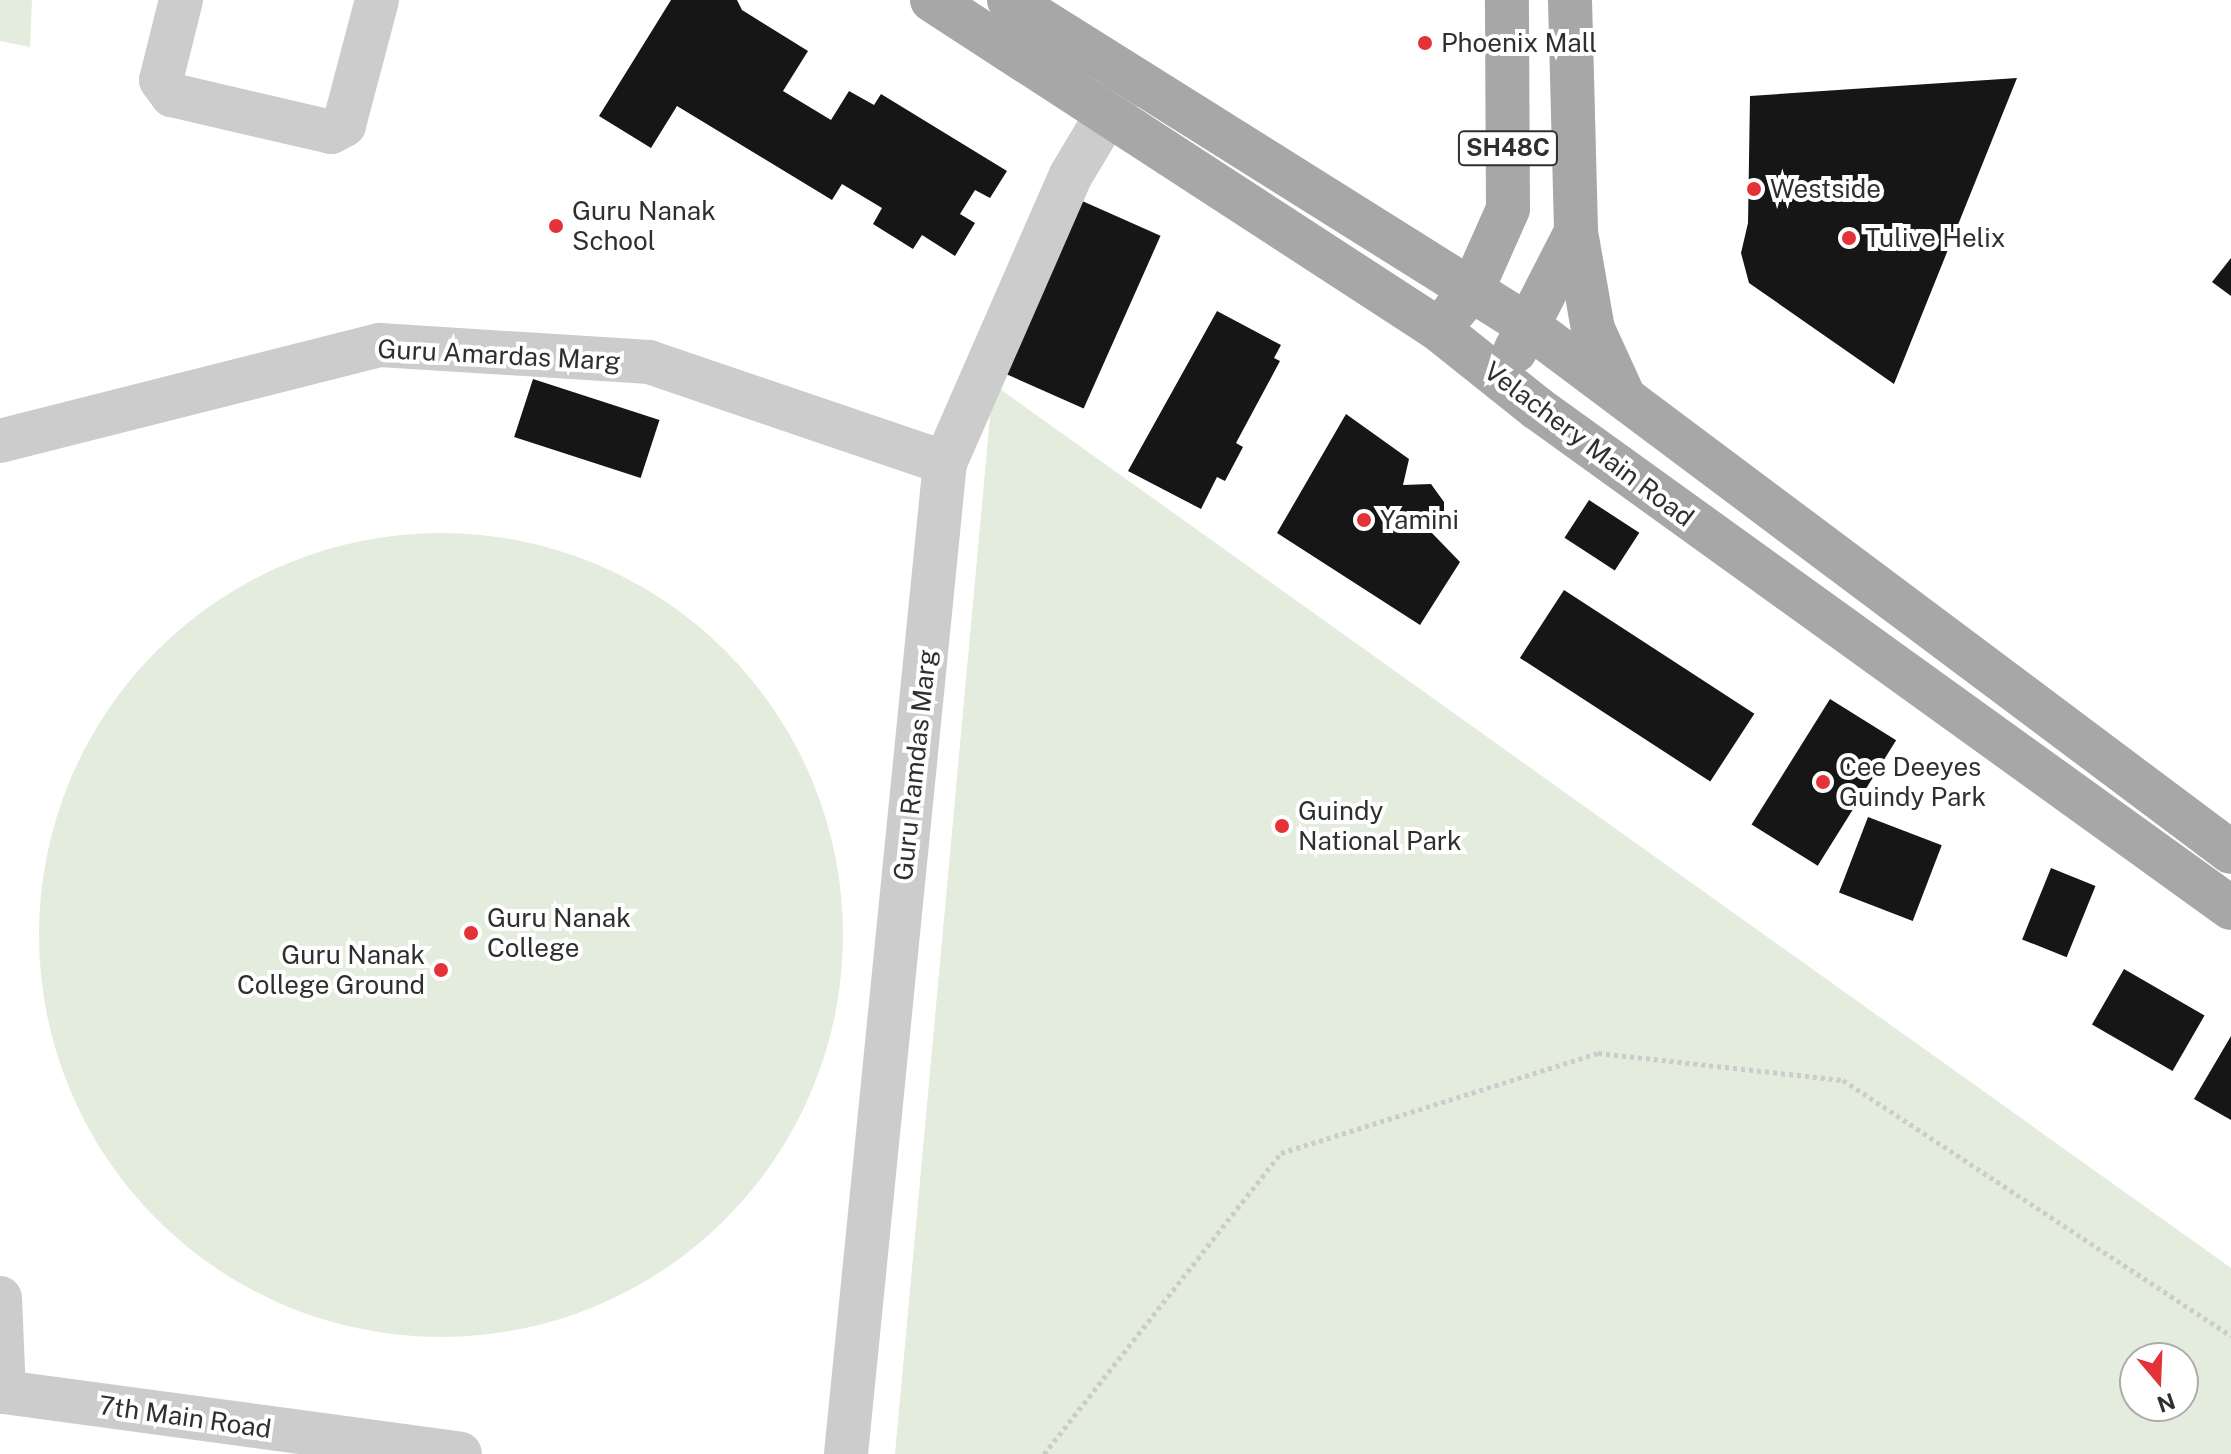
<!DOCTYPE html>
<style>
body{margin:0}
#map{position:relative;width:2231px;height:1454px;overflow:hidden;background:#fff;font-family:"Public Sans",sans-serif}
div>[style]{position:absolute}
.green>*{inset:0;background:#e4ecdd}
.round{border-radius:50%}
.building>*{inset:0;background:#161616;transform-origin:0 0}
.path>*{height:5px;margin-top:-2.5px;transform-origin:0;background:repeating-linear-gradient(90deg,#ccc 0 4px,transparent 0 8px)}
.minor>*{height:44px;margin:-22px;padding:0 22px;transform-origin:22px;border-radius:22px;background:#ccc}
.major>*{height:44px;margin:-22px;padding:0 22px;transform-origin:22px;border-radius:22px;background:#a7a7a7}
.dots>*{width:22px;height:22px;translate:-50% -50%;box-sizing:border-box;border:4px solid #fff;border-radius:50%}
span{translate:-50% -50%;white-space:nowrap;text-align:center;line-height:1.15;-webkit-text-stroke:8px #fff;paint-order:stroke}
.shield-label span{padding:2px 6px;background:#fff;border:2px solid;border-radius:6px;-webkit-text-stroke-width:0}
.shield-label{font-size:24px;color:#2f2f2f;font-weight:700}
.poi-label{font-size:26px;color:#2f2f2f}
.left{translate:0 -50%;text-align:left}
.right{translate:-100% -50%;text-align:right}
.street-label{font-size:26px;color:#2f2f2f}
.north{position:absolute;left:2119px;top:1342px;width:80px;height:80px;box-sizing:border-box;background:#fff;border:2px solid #acacac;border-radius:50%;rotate:161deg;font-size:22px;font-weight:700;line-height:32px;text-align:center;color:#2f2f2f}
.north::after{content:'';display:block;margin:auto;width:28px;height:36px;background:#e43338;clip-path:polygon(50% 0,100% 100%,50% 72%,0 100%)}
</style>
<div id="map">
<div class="green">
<div style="clip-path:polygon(0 0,32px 0,30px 47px,0 41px)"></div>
<div style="clip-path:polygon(evenodd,993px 384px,2231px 1268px,2231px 1454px,895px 1454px,993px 384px,2135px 1358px,2183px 1358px,2183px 1406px,2135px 1406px,2135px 1358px)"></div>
<div class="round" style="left:39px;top:533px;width:804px;height:804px"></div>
</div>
<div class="building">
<div style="clip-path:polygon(671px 0,737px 0,742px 10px,808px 51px,783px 91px,831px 120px,849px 91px,874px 105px,881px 94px,1007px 171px,990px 198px,975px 190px,960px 214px,975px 223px,955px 256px,922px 235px,913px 249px,873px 224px,882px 208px,842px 184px,832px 200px,677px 106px,651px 148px,599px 116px)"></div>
<div style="clip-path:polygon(2017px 78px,1894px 384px,1749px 283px,1741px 253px,1748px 223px,1750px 96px)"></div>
<div style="left:1071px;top:196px;width:98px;height:189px;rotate:24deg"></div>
<div style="clip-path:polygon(2231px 258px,2231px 296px,2212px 282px)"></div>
<div style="clip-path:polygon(1217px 311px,1281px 345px,1274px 358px,1280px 361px,1236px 443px,1243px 447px,1225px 481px,1217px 477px,1201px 509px,1128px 471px)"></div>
<div style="left:533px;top:379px;width:133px;height:61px;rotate:18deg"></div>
<div style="clip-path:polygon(1346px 414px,1409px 459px,1403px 485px,1431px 484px,1444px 502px,1444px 518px,1431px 532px,1460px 562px,1420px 625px,1277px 533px)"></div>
<div style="left:1589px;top:500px;width:60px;height:45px;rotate:33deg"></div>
<div style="left:1564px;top:590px;width:227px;height:81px;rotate:33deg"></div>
<div style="left:1830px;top:699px;width:78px;height:148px;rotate:32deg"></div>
<div style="left:1868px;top:817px;width:79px;height:81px;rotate:21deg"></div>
<div style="left:2051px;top:868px;width:48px;height:77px;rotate:22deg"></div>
<div style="left:2124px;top:969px;width:93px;height:64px;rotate:30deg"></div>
<div style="clip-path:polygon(2231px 1036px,2231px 1120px,2194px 1099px)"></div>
</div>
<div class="path">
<div style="left:1044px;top:1454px;width:383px;rotate:-51.8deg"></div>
<div style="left:1281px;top:1153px;width:332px;rotate:-17.5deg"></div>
<div style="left:1598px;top:1053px;width:246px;rotate:6.3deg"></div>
<div style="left:1843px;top:1080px;width:465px;rotate:33.4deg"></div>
</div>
<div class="minor">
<div style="left:181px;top:0;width:82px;rotate:104deg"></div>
<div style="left:161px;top:80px;width:19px;rotate:54deg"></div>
<div style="left:172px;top:95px;width:163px;rotate:13.1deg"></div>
<div style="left:331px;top:132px;width:15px;rotate:-28deg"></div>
<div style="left:344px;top:125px;width:129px;rotate:-75.2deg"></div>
<div style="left:0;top:441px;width:392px;rotate:-14.2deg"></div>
<div style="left:380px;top:345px;width:270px;rotate:3.6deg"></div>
<div style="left:649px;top:362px;width:313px;rotate:18.8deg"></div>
<div style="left:0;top:1298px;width:94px;rotate:87.6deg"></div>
<div style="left:4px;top:1392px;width:460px;rotate:7.7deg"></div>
<div style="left:846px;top:1454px;width:996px;rotate:-84.3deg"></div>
<div style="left:945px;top:463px;width:314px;rotate:-66.4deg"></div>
<div style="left:1071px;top:175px;width:109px;rotate:-59.2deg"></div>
</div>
<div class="major">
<div style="left:932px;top:0;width:604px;rotate:33.03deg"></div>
<div style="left:1438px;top:329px;width:127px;rotate:38.6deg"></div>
<div style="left:1537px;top:408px;width:855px;rotate:35.77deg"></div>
<div style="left:1009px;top:0;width:612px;rotate:32.1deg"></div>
<div style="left:1527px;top:325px;width:879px;rotate:36.82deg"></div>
<div style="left:1570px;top:0;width:232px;rotate:88.5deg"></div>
<div style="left:1576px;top:232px;width:98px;rotate:80.1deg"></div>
<div style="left:1593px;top:329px;width:75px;rotate:65.5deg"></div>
<div style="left:1454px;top:311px;width:30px;rotate:-50deg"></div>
<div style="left:1473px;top:288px;width:86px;rotate:-66.1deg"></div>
<div style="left:1508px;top:209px;width:209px;rotate:-90.3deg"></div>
<div style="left:1515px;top:351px;width:134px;rotate:-62.9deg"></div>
</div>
<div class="dots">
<div style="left:1425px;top:43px;background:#e43338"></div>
<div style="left:1754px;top:189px;background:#e43338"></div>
<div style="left:556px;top:226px;background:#e43338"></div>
<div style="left:1849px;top:238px;background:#e43338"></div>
<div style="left:1364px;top:520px;background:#e43338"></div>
<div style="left:1823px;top:782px;background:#e43338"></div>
<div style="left:1282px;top:826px;background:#e43338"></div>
<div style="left:471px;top:933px;background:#e43338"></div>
<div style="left:441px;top:970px;background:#e43338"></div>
</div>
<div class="shield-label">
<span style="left:1508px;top:148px">SH48C</span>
</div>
<div class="poi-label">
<span class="left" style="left:1441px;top:43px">Phoenix Mall</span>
<span class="left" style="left:1770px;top:189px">Westside</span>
<span class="left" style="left:572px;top:226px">Guru Nanak<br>School</span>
<span class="left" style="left:1865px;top:238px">Tulive Helix</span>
<span class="left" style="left:1380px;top:520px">Yamini</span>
<span class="left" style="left:1839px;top:782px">Cee Deeyes<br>Guindy Park</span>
<span class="left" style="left:1298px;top:826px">Guindy<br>National Park</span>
<span class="left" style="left:487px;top:933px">Guru Nanak<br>College</span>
<span class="right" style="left:425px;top:970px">Guru Nanak<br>College Ground</span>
</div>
<div class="street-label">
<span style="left:499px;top:355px;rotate:3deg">Guru Amardas Marg</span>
<span style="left:1589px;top:444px;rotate:37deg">Velachery Main Road</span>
<span style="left:915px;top:765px;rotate:-84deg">Guru Ramdas Marg</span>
<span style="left:185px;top:1417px;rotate:8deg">7th Main Road</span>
</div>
<div class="north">N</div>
</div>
